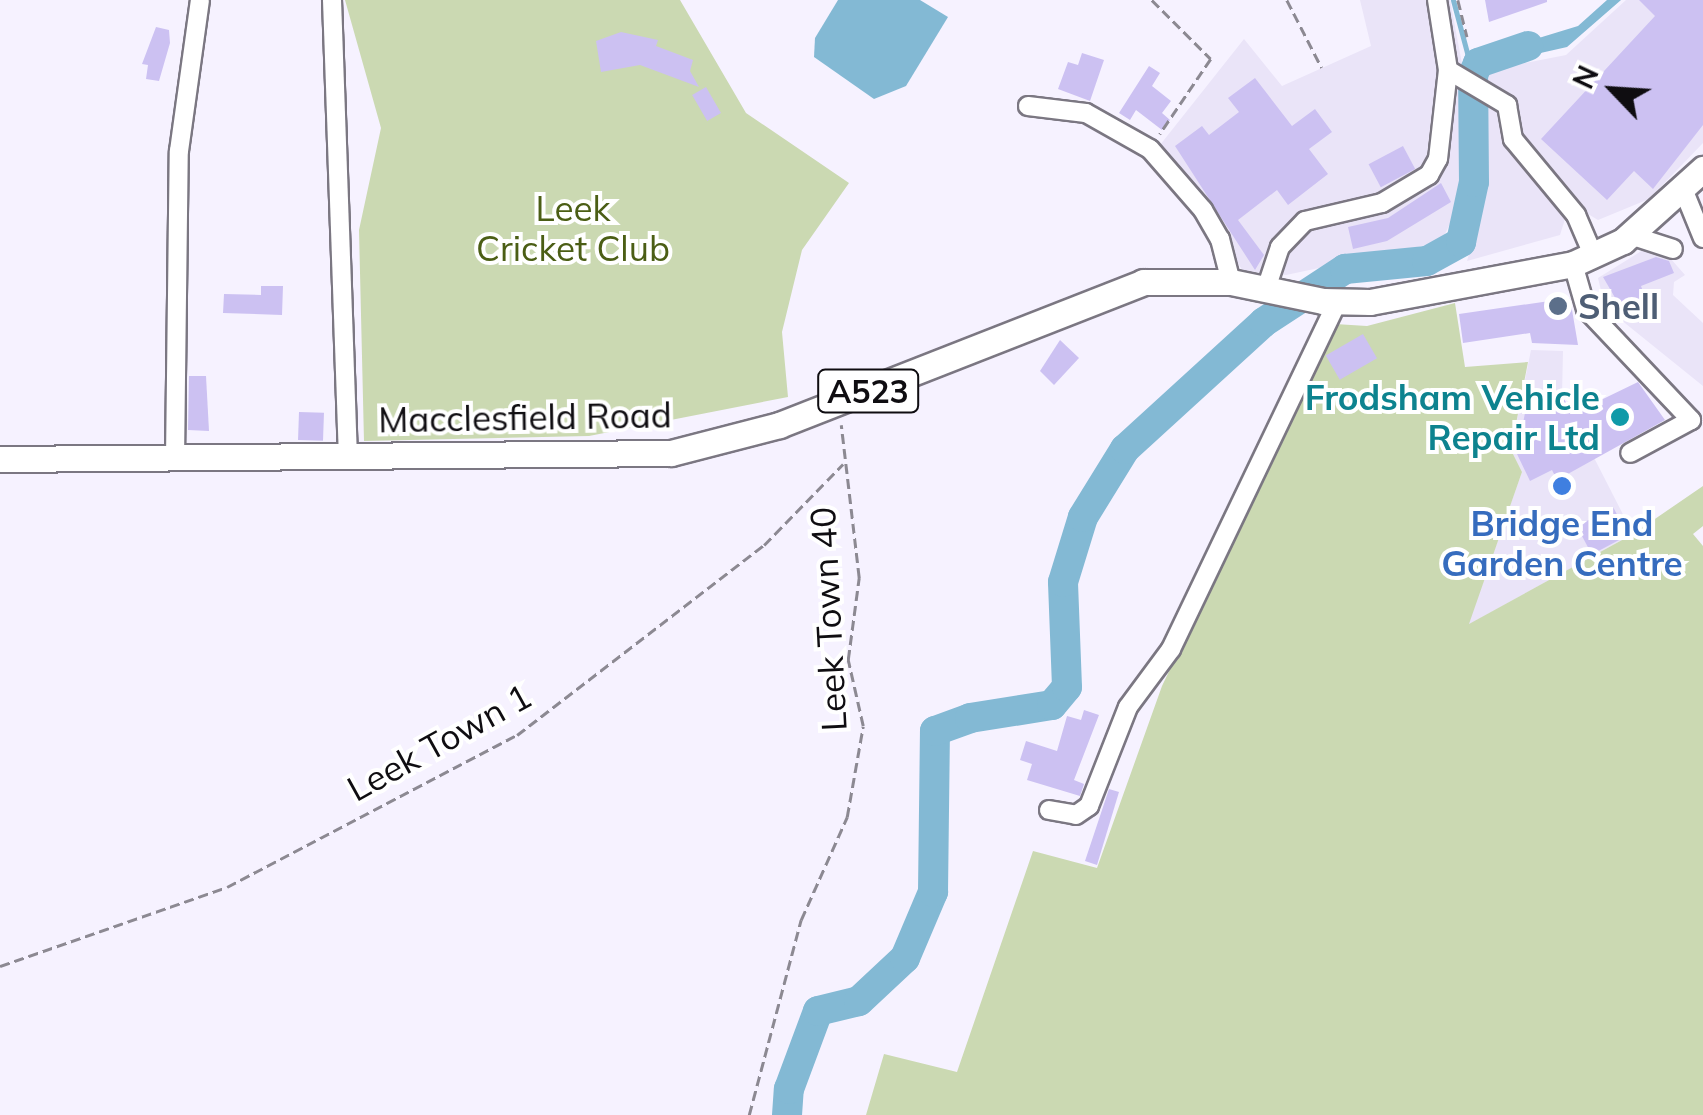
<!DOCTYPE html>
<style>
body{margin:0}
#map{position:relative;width:1703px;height:1115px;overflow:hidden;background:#f6f2ff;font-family:Mulish,sans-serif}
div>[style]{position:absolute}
.built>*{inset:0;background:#eae4f8}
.green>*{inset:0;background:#cbd9b2}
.water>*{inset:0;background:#83b9d4}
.stream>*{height:5px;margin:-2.5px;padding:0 2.5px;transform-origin:2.5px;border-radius:2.5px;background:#83b9d4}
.river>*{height:30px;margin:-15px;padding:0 15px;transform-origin:15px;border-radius:15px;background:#83b9d4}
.building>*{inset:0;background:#ccc1f2;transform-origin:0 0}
.path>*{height:2.5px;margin-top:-1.25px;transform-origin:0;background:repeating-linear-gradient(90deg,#8c8992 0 10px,transparent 0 15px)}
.roads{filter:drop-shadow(2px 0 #7b7782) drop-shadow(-2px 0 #7b7782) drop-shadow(0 2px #7b7782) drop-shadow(0 -2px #7b7782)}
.minor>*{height:18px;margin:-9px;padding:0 9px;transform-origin:9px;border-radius:9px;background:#fff}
.highway>*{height:25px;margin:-12.5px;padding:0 12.5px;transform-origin:12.5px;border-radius:12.5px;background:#fff}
.dots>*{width:28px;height:28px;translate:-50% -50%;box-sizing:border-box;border:5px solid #fff;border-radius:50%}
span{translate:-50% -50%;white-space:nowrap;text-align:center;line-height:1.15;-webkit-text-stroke:8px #fff;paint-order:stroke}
.shield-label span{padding:2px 8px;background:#fff;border:2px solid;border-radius:8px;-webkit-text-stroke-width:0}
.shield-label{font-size:32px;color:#0f0d11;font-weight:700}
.park-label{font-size:35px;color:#4b5e15}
.service-label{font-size:35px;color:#4e5e75;font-weight:700}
.left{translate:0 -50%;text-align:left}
.culture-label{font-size:35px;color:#0d838f;font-weight:700}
.right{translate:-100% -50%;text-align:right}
.street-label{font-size:35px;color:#0f0d11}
.shop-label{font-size:35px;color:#366cbe;font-weight:700}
.north{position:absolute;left:1563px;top:40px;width:100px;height:100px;-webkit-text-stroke:8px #fff;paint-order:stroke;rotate:295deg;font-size:28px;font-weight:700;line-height:40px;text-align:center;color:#0f0d11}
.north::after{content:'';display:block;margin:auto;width:35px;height:45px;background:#0f0d11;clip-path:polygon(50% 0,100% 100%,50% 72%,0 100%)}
</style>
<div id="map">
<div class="built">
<div style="clip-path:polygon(1360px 0,1450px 0,1463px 69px,1467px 189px,1441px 242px,1286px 275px,1243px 271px,1160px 145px,1244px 39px,1282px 86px,1371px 46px)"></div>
<div style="clip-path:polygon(1626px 0,1703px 0,1703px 143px,1649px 199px,1598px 220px,1583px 211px,1565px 219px,1560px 235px,1467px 261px,1482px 208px,1484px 71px,1566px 55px)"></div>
<div style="clip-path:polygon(1656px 242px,1685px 275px,1674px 282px,1673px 295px,1703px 323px,1703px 386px,1605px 307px,1598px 278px)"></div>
<div style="clip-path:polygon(1531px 350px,1563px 351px,1562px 395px,1633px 534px,1468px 625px,1522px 472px,1511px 450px)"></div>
</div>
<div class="green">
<div style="clip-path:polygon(345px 0,680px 0,746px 113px,849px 183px,802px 250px,782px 332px,788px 397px,589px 436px,364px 441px,359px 230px,381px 128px)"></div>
<div style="clip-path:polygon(1455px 303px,1465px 367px,1528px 362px,1511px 450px,1522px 472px,1469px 624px,1633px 534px,1703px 486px,1703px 526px,1693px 534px,1703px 546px,1703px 1115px,866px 1115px,884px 1054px,957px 1072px,1033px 851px,1097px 868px,1162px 686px,1335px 324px,1367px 326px)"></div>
</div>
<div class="water">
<div style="clip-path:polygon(838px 0,920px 0,948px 17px,906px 86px,874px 99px,814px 57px,815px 38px)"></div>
<div style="clip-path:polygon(1607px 0,1621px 0,1567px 47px,1496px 63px,1483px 55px,1578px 26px)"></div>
</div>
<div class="stream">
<div style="left:1453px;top:0;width:78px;rotate:75.1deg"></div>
</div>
<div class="river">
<div style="left:787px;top:1115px;width:26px;rotate:-86deg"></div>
<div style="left:789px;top:1089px;width:83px;rotate:-69.6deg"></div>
<div style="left:818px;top:1011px;width:42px;rotate:-13.7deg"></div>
<div style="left:859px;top:1001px;width:63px;rotate:-43.1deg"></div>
<div style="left:905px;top:958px;width:72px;rotate:-67deg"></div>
<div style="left:933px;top:892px;width:161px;rotate:-89.3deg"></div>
<div style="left:935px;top:731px;width:37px;rotate:-20deg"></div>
<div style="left:970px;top:718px;width:83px;rotate:-9deg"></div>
<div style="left:1052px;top:705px;width:23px;rotate:-50deg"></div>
<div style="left:1067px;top:687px;width:105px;rotate:-92.2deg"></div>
<div style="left:1063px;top:582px;width:68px;rotate:-72.9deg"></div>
<div style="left:1083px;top:517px;width:80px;rotate:-58.3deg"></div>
<div style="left:1125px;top:449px;width:188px;rotate:-42.4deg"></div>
<div style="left:1264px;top:322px;width:97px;rotate:-33.2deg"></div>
<div style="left:1345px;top:269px;width:82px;rotate:-5.6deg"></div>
<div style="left:1427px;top:261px;width:39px;rotate:-29deg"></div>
<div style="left:1461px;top:242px;width:61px;rotate:-77.8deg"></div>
<div style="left:1474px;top:182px;width:107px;rotate:-90.5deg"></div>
<div style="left:1473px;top:75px;width:13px;rotate:-67deg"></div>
<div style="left:1478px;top:63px;width:53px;rotate:-18.8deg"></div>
</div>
<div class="building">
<div style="clip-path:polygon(1485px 0,1547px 0,1547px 2px,1489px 22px)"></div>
<div style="clip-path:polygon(1639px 0,1703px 0,1703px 125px,1653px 189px,1634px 171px,1607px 200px,1541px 139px,1655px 16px)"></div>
<div style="clip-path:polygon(156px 27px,169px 30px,170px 43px,159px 81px,146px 79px,148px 65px,142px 64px)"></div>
<div style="clip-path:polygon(621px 32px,658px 40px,656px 46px,693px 60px,690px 71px,699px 87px,640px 65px,601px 72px,596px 41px)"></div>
<div style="clip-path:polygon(1082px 53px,1104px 60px,1090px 101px,1058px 89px,1068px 62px,1078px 65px)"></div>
<div style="clip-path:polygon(1149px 66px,1160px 73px,1152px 86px,1171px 101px,1162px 113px,1170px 120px,1162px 130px,1136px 110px,1130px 120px,1119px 113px)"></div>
<div style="clip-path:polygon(1255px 78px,1292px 126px,1315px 109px,1332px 132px,1309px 149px,1328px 174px,1288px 205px,1277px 190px,1238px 220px,1264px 255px,1255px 270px,1175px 146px,1202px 126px,1209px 135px,1239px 112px,1228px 98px)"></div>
<div style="left:706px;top:87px;width:30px;height:16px;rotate:60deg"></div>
<div style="left:1403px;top:146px;width:26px;height:39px;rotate:62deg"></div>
<div style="clip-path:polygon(1441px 183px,1451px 202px,1387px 241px,1353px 249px,1348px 227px,1388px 218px)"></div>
<div style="clip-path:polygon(1656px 257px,1669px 261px,1674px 273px,1641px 286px,1651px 313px,1624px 313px,1603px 277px)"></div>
<div style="clip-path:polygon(261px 286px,283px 286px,282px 315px,223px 313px,224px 294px,261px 295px)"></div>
<div style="clip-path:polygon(1570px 298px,1578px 345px,1532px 343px,1530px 333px,1463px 343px,1459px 314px)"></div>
<div style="left:1363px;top:334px;width:28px;height:43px;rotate:60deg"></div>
<div style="clip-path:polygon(1060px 340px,1079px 358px,1054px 385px,1040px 371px)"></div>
<div style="clip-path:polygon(189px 376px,206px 376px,209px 431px,188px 430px)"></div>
<div style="clip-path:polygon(1638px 382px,1665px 420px,1557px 480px,1552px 470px,1530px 481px,1517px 454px,1525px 413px,1562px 395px,1572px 414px)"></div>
<div style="left:299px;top:412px;width:25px;height:28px;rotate:2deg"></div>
<div style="left:1613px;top:507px;width:32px;height:41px;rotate:62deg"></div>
<div style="clip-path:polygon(1084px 710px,1099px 715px,1074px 780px,1084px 784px,1080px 796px,1027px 780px,1032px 764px,1020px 760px,1026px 741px,1057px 751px,1067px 716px,1081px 720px)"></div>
<div style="clip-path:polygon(1109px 789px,1119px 792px,1097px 865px,1085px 861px)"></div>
</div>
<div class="path">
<div style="left:1152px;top:0;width:83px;rotate:45deg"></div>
<div style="left:1211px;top:59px;width:91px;rotate:124.2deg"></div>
<div style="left:1287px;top:0;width:76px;rotate:62.8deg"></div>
<div style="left:1458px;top:0;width:38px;rotate:76deg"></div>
<div style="left:0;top:966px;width:240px;rotate:-19.2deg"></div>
<div style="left:227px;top:887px;width:327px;rotate:-27.7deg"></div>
<div style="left:517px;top:735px;width:312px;rotate:-37.6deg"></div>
<div style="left:764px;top:545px;width:113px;rotate:-45.7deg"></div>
<div style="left:749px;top:1115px;width:202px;rotate:-75.1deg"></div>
<div style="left:801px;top:920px;width:113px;rotate:-65.9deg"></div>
<div style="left:847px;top:817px;width:92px;rotate:-80deg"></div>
<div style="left:863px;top:726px;width:68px;rotate:-102.8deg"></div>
<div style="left:848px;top:660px;width:83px;rotate:-82.4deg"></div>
<div style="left:859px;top:578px;width:154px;rotate:-96.7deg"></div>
</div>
<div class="roads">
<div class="minor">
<div style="left:332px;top:0;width:456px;rotate:88deg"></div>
<div style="left:1448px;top:70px;width:69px;rotate:30.7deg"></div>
<div style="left:1507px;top:105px;width:35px;rotate:80deg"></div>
<div style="left:1513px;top:139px;width:99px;rotate:50.3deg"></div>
<div style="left:1576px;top:215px;width:46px;rotate:66.8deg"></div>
<div style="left:1028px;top:106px;width:58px;rotate:6.9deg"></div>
<div style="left:1086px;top:113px;width:73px;rotate:29.4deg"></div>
<div style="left:1150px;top:149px;width:81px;rotate:49deg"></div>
<div style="left:1203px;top:210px;width:34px;rotate:60deg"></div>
<div style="left:1220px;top:239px;width:44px;rotate:75.7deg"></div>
<div style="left:1683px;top:189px;width:53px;rotate:67.8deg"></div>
<div style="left:1630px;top:235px;width:45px;rotate:18deg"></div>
<div style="left:1573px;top:264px;width:47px;rotate:73.9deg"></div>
<div style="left:1586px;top:309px;width:153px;rotate:46.6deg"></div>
<div style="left:1691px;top:420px;width:69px;rotate:151.6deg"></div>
<div style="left:1266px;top:289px;width:44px;rotate:-71.6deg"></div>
<div style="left:1280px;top:247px;width:36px;rotate:-46deg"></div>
<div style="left:1305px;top:221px;width:79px;rotate:-13.2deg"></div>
<div style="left:1382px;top:203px;width:55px;rotate:-30.8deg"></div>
<div style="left:1429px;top:175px;width:18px;rotate:-61deg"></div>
<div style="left:1438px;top:159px;width:90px;rotate:-83.6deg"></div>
<div style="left:1448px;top:70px;width:71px;rotate:-98.9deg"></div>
<div style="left:175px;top:459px;width:308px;rotate:-89.3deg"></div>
<div style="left:179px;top:151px;width:152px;rotate:-82.1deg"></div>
<div style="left:1049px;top:810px;width:27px;rotate:10deg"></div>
<div style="left:1076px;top:815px;width:16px;rotate:-35deg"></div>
<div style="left:1089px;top:806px;width:106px;rotate:-68.5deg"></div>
<div style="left:1128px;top:707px;width:72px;rotate:-53.4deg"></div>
<div style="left:1171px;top:649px;width:385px;rotate:-64.4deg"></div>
</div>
<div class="highway">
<div style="left:0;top:459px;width:671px;rotate:-0.51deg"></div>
<div style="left:671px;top:453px;width:112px;rotate:-14.5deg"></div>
<div style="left:779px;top:425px;width:391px;rotate:-21.4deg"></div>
<div style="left:1143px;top:282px;width:88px"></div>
<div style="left:1231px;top:282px;width:94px;rotate:11.7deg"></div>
<div style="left:1323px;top:301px;width:47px;rotate:1.2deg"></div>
<div style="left:1370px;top:302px;width:207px;rotate:-10.6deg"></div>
<div style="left:1573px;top:264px;width:55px;rotate:-24.7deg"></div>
<div style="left:1623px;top:241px;width:108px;rotate:-42deg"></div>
</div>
</div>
<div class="dots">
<div style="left:1558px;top:306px;background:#5c6f8a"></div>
<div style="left:1620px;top:417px;background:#0f9aa8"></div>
<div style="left:1562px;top:486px;background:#3f7fe0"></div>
</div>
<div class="shield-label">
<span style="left:868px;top:391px">A523</span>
</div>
<div class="park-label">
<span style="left:573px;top:228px">Leek<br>Cricket Club</span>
</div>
<div class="service-label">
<span class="left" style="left:1578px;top:306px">Shell</span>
</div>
<div class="culture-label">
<span class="right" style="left:1600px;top:417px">Frodsham Vehicle<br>Repair Ltd</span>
</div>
<div class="street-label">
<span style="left:525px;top:417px;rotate:-1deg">Macclesfield Road</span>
<span style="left:828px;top:619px;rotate:-93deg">Leek Town 40</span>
<span style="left:439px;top:742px;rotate:-29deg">Leek Town 1</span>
</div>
<div class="shop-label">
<span style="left:1562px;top:543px">Bridge End<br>Garden Centre</span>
</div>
<div class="north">N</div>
</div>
